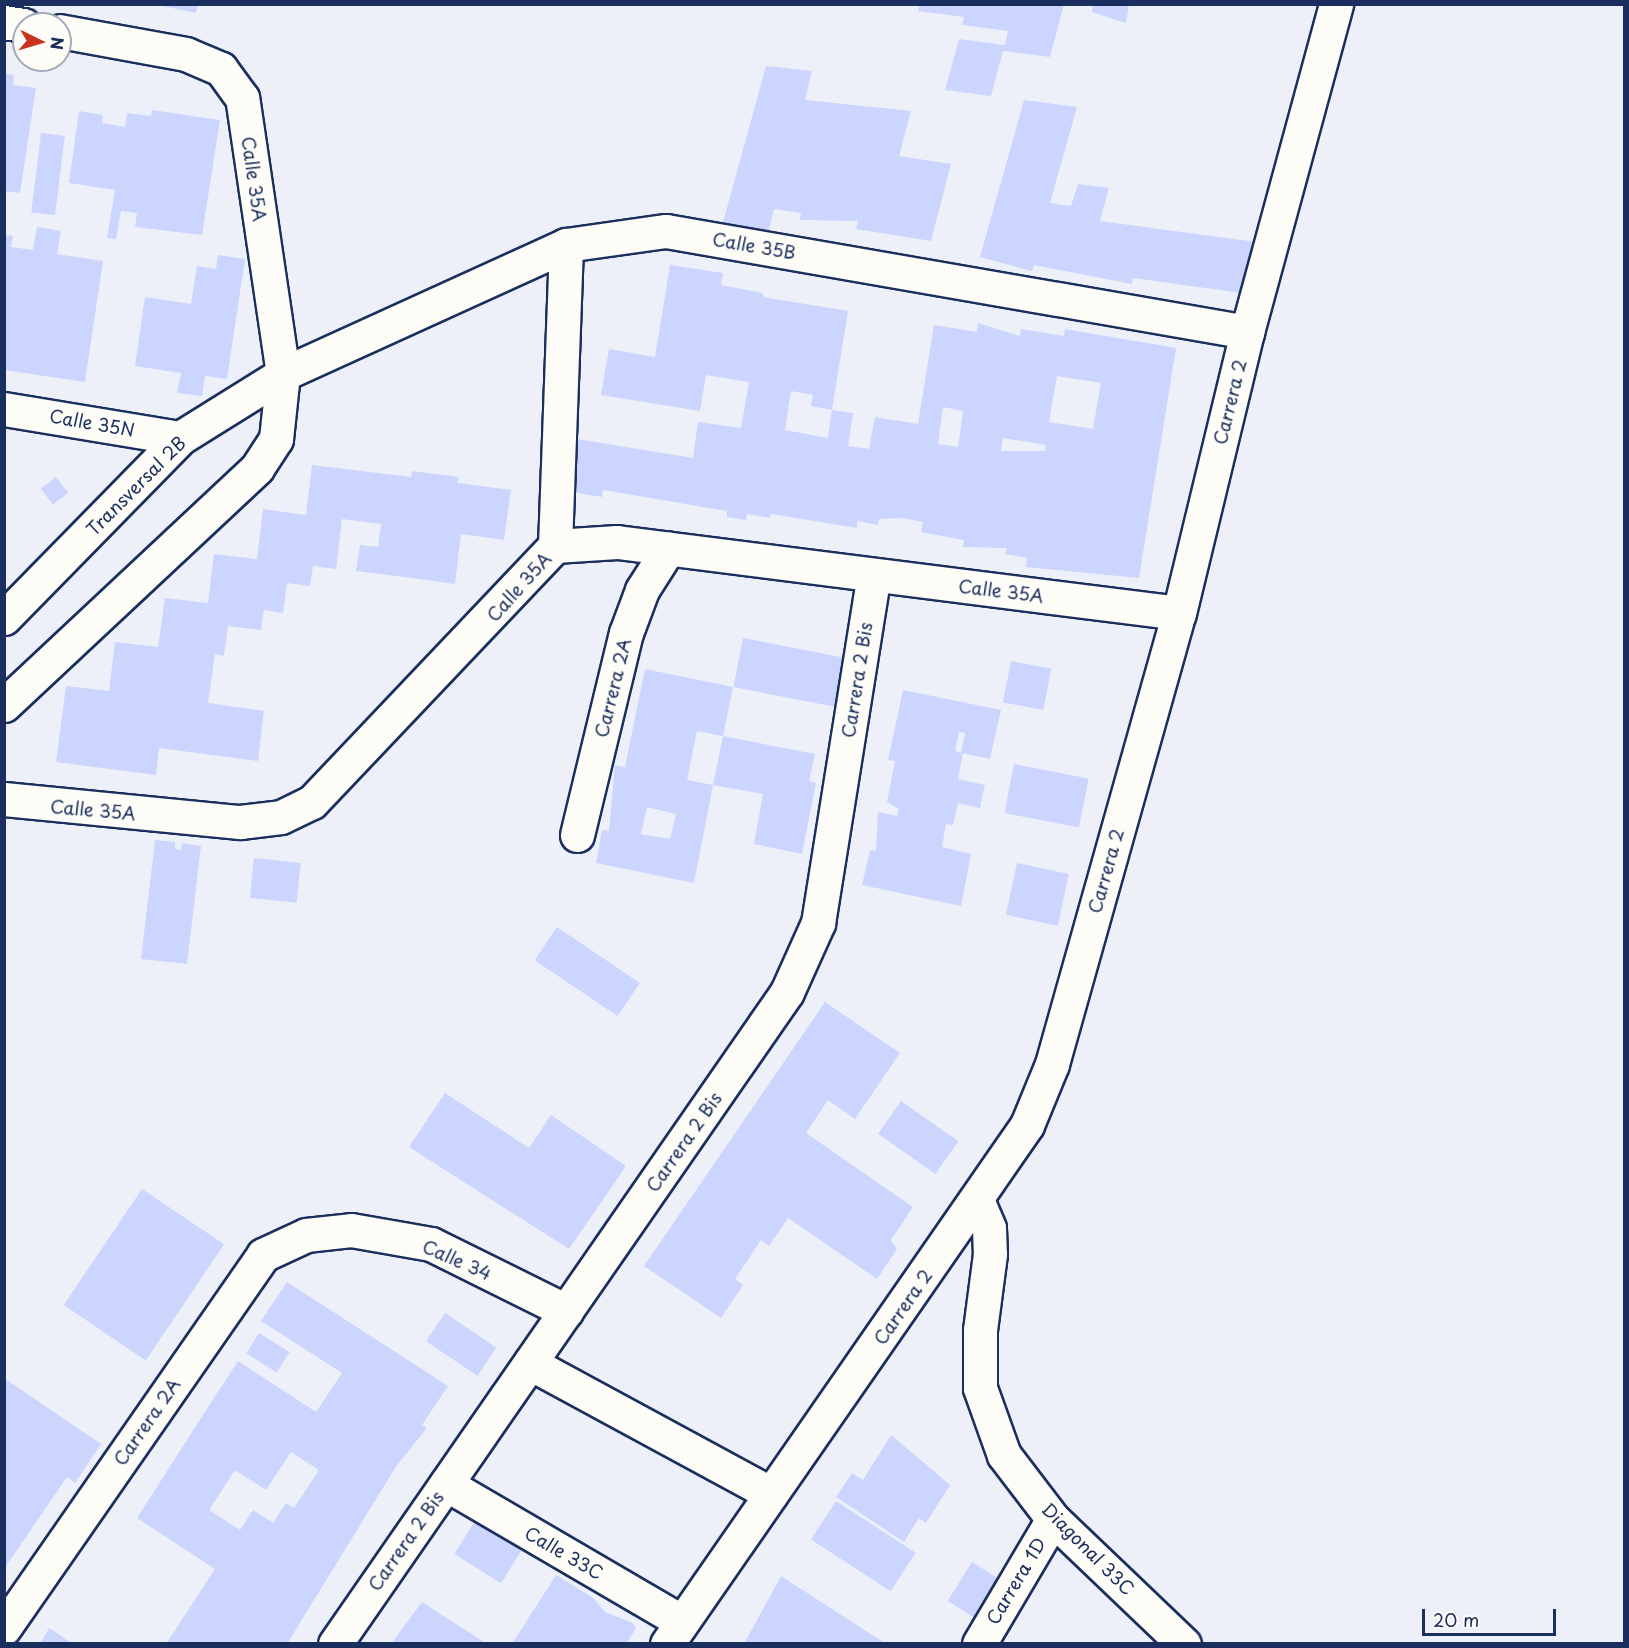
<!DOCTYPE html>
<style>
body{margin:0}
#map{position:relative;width:1629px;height:1648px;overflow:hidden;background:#eef0f9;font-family:"Playpen Sans",sans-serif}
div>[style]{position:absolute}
.building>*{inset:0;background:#cbd5fd;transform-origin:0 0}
.roads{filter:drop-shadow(2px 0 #1b2f5e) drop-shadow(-2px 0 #1b2f5e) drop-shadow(0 2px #1b2f5e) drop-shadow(0 -2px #1b2f5e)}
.minor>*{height:33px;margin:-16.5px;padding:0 16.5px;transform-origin:16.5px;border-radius:16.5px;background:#fdfcf7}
span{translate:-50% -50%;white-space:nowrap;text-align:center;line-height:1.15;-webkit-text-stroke:6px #fdfcf7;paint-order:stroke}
.street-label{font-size:18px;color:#1b2f5e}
.frame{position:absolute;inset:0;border:6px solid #1b2f5e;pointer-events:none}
.north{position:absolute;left:12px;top:12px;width:60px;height:60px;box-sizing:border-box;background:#fdfcf7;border:2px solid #a3aaba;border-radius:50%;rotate:95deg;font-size:16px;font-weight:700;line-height:24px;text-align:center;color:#1b2f5e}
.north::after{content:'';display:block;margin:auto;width:21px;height:27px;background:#c8321e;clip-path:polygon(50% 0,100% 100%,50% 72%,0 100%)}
.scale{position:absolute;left:1422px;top:1609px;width:134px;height:27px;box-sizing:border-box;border:3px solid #1b2f5e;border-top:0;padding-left:8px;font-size:18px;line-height:21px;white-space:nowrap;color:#1b2f5e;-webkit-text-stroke:4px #fdfcf7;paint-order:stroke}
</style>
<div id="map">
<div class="building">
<div style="clip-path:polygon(153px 4px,198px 4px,196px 13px)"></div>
<div style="clip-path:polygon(920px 4px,1064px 4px,1050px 57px,1003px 51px,991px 96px,945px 90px,959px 39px,1005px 45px,1008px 31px,962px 25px,964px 17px,918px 11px)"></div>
<div style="clip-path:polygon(1093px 4px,1129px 4px,1126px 23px,1092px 12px)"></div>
<div style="clip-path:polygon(766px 66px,812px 71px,805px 100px,911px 111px,899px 156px,951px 164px,931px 241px,856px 229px,858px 221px,800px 220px,801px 213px,774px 209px,768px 233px,722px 226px)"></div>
<div style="clip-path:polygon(4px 73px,14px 75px,13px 85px,36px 88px,20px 193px,4px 191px)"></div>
<div style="clip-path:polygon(1024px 100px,1077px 107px,1050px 203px,1071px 206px,1078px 184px,1109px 188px,1100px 221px,1256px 242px,1249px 294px,1133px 278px,1132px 284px,1034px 265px,1032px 271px,980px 257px)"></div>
<div style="clip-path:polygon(152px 110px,220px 120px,202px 235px,135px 227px,137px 213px,121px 211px,116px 239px,107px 238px,115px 190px,69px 183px,79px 111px,103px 115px,102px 123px,125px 127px,127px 113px,151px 116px)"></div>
<div style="left:41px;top:133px;width:24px;height:80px;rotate:7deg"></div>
<div style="clip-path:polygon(37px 227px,61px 231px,57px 254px,103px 261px,85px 382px,4px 370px,4px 235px,13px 236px,11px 247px,33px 250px)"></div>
<div style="clip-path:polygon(218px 255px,245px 259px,227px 379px,205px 376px,202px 396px,177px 393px,181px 373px,135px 366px,145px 297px,191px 304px,197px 266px,216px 269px)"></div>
<div style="clip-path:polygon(evenodd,670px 265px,723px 273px,721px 285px,763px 293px,763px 297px,848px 311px,832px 410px,811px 406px,813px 395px,791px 391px,785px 430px,828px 438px,832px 410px,853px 413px,848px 446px,869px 449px,875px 417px,918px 424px,934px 325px,977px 332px,978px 323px,1020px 336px,1021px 329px,1064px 336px,1065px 329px,1176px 348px,1139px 578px,1026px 567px,1027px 558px,1005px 554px,1007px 548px,963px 547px,964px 540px,921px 532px,923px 522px,902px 518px,879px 519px,878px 525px,857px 521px,857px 528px,771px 514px,770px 518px,747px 514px,746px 520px,727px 517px,727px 511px,603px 490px,602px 497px,572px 492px,577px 439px,693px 458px,698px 422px,741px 428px,749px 382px,706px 375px,700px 411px,601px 395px,609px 349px,655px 357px,670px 265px,1057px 376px,1101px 383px,1093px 429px,1049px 422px,1057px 376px,670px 265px,943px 407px,963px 411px,958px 447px,938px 444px,943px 407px,670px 265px,1003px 438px,1046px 445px,1045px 451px,1001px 451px,1003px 438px)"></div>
<div style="clip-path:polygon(312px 465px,411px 477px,412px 471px,459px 477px,457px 483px,511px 490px,504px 540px,461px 534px,455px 584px,412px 578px,356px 571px,360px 545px,378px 547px,381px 524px,342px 519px,336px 569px,313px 566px,310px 586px,287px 583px,283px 613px,264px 610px,261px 630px,228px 626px,224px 656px,215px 654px,208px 703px,264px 711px,258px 761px,159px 748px,156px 775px,56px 762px,66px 686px,109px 691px,115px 642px,158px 647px,165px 598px,208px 603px,214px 554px,257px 559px,263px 509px,306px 515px)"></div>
<div style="left:56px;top:477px;width:20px;height:19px;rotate:53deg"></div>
<div style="left:743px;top:638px;width:106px;height:50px;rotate:11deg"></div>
<div style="left:1011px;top:661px;width:41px;height:42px;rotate:11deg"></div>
<div style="clip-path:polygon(evenodd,645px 669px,733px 687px,723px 736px,697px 731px,687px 780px,713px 785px,723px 736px,815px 754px,809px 781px,816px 783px,802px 854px,754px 844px,763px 794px,713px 785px,694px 883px,596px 863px,602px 830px,609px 831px,615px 765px,625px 767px,645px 669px,647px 807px,676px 814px,670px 839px,641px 834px,647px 807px)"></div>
<div style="clip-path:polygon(903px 690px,1001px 710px,990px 759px,961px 753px,965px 733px,959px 732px,955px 751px,963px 753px,958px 779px,985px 785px,980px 808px,958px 803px,953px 825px,946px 824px,942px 847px,971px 854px,961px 906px,862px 885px,870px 850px,876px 851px,878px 812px,897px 816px,899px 809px,887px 802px,895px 761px,888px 760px)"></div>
<div style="left:1014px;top:764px;width:76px;height:50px;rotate:11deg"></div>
<div style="clip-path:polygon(155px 840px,175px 842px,175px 849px,181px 850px,182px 843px,201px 846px,187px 964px,141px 959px)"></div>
<div style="left:254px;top:858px;width:47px;height:40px;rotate:6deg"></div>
<div style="left:1017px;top:863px;width:53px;height:53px;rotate:12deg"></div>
<div style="left:557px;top:927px;width:100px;height:40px;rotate:34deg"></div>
<div style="clip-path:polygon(825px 1002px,900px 1053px,855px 1119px,828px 1100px,806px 1133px,913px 1207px,891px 1240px,897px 1249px,877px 1279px,788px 1218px,769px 1246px,761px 1240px,735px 1279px,743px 1285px,721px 1318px,644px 1266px)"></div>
<div style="clip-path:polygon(445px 1093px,529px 1148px,551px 1115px,626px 1166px,569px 1249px,409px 1147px)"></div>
<div style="left:901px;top:1101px;width:70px;height:40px;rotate:35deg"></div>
<div style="left:142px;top:1189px;width:99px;height:140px;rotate:34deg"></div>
<div style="clip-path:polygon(evenodd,287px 1282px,448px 1386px,422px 1425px,427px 1428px,397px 1465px,287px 1644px,166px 1644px,215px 1569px,137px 1518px,212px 1401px,238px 1361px,316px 1412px,342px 1373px,261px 1321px,287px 1282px,291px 1452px,319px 1470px,294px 1508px,286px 1503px,273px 1523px,253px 1510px,240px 1530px,209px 1510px,235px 1470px,266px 1490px,291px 1452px)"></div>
<div style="left:445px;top:1313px;width:62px;height:34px;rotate:34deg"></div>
<div style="left:259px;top:1333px;width:36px;height:24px;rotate:32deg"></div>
<div style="clip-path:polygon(4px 1378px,101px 1444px,75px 1483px,67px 1477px,4px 1569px)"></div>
<div style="clip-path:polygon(891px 1435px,950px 1485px,926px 1523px,919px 1518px,904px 1542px,836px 1497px,852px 1473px,863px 1480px)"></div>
<div style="left:836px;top:1501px;width:95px;height:46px;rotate:33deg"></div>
<div style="left:475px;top:1521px;width:55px;height:39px;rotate:32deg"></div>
<div style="left:972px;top:1562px;width:46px;height:46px;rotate:32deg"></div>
<div style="clip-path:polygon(556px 1575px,592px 1597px,605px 1612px,633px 1623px,636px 1628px,626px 1644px,512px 1644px)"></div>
<div style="clip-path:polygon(781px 1576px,866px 1631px,887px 1644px,744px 1644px)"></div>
<div style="clip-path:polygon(422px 1602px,487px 1644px,391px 1644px)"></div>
<div style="clip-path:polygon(49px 1628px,73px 1644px,40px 1644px)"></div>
</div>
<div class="roads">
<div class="minor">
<div style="left:4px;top:22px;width:20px;rotate:9deg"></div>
<div style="left:4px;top:409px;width:178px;rotate:9.4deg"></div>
<div style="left:555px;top:546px;width:301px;rotate:-87.9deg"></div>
<div style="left:4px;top:618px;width:252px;rotate:-45.6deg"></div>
<div style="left:180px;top:438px;width:121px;rotate:-31.9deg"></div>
<div style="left:283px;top:374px;width:311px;rotate:-24.5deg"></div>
<div style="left:566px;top:245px;width:101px;rotate:-8deg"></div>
<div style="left:666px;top:231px;width:590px;rotate:9.86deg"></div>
<div style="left:4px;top:705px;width:347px;rotate:-43.1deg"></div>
<div style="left:257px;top:468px;width:35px;rotate:-57deg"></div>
<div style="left:276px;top:439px;width:65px;rotate:-83.9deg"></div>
<div style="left:283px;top:374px;width:279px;rotate:-98.4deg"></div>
<div style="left:242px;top:98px;width:36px;rotate:-126deg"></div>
<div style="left:221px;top:69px;width:38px;rotate:-157deg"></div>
<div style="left:186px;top:54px;width:128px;rotate:-169.7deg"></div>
<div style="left:4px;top:799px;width:237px;rotate:5.6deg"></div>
<div style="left:240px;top:822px;width:41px;rotate:-7deg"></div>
<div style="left:281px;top:817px;width:34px;rotate:-26deg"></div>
<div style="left:312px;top:802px;width:353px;rotate:-46.5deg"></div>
<div style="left:555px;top:546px;width:62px;rotate:-3.7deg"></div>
<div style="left:617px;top:542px;width:566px;rotate:7.2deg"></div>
<div style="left:577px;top:835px;width:208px;rotate:-76.4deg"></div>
<div style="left:626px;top:633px;width:46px;rotate:-69.6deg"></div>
<div style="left:642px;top:590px;width:49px;rotate:-57.6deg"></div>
<div style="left:978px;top:1202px;width:28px;rotate:67deg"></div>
<div style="left:989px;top:1228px;width:26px;rotate:88deg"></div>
<div style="left:990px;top:1254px;width:77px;rotate:97.5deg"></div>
<div style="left:980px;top:1330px;width:58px;rotate:90deg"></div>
<div style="left:980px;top:1388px;width:71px;rotate:70.3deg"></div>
<div style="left:1004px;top:1455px;width:81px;rotate:52.6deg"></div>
<div style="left:1053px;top:1519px;width:181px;rotate:43.7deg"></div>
<div style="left:530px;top:1363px;width:274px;rotate:28.5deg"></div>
<div style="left:446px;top:1484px;width:273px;rotate:30.3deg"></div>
<div style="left:4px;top:1628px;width:454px;rotate:-55.2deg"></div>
<div style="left:263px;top:1255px;width:47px;rotate:-24.9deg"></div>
<div style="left:306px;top:1235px;width:45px;rotate:-6.3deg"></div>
<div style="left:351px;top:1230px;width:81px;rotate:9.9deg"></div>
<div style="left:431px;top:1244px;width:151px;rotate:26.4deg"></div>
<div style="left:335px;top:1644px;width:793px;rotate:-55.27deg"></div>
<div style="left:787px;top:992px;width:76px;rotate:-65.8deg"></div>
<div style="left:818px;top:923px;width:352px;rotate:-80.9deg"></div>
<div style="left:667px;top:1644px;width:632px;rotate:-55.25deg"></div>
<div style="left:1027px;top:1125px;width:66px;rotate:-67.7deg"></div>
<div style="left:1052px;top:1064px;width:469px;rotate:-74.3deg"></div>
<div style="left:1179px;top:613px;width:289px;rotate:-76.4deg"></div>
<div style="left:1247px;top:332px;width:340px;rotate:-74.8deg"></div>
<div style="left:979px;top:1644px;width:145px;rotate:-59.4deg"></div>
</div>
</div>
<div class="street-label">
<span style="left:254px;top:179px;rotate:82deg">Calle 35A</span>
<span style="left:754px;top:246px;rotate:10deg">Calle 35B</span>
<span style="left:1230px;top:402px;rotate:-76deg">Carrera 2</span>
<span style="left:92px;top:423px;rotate:10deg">Calle 35N</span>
<span style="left:136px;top:486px;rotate:-45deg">Transversal 2B</span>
<span style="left:519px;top:587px;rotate:-48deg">Calle 35A</span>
<span style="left:1001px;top:591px;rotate:7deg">Calle 35A</span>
<span style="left:857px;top:680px;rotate:-81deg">Carrera 2 Bis</span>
<span style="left:613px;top:688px;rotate:-76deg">Carrera 2A</span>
<span style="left:93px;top:810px;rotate:5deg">Calle 35A</span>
<span style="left:1106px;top:871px;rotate:-74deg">Carrera 2</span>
<span style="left:684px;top:1142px;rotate:-55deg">Carrera 2 Bis</span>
<span style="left:457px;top:1260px;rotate:24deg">Calle 34</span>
<span style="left:903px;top:1307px;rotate:-55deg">Carrera 2</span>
<span style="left:147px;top:1422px;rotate:-55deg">Carrera 2A</span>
<span style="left:406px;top:1541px;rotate:-55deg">Carrera 2 Bis</span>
<span style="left:1088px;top:1549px;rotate:45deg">Diagonal 33C</span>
<span style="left:564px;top:1553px;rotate:30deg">Calle 33C</span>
<span style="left:1016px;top:1581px;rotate:-59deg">Carrera 1D</span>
</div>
<div class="frame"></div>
<div class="north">N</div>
<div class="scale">20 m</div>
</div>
